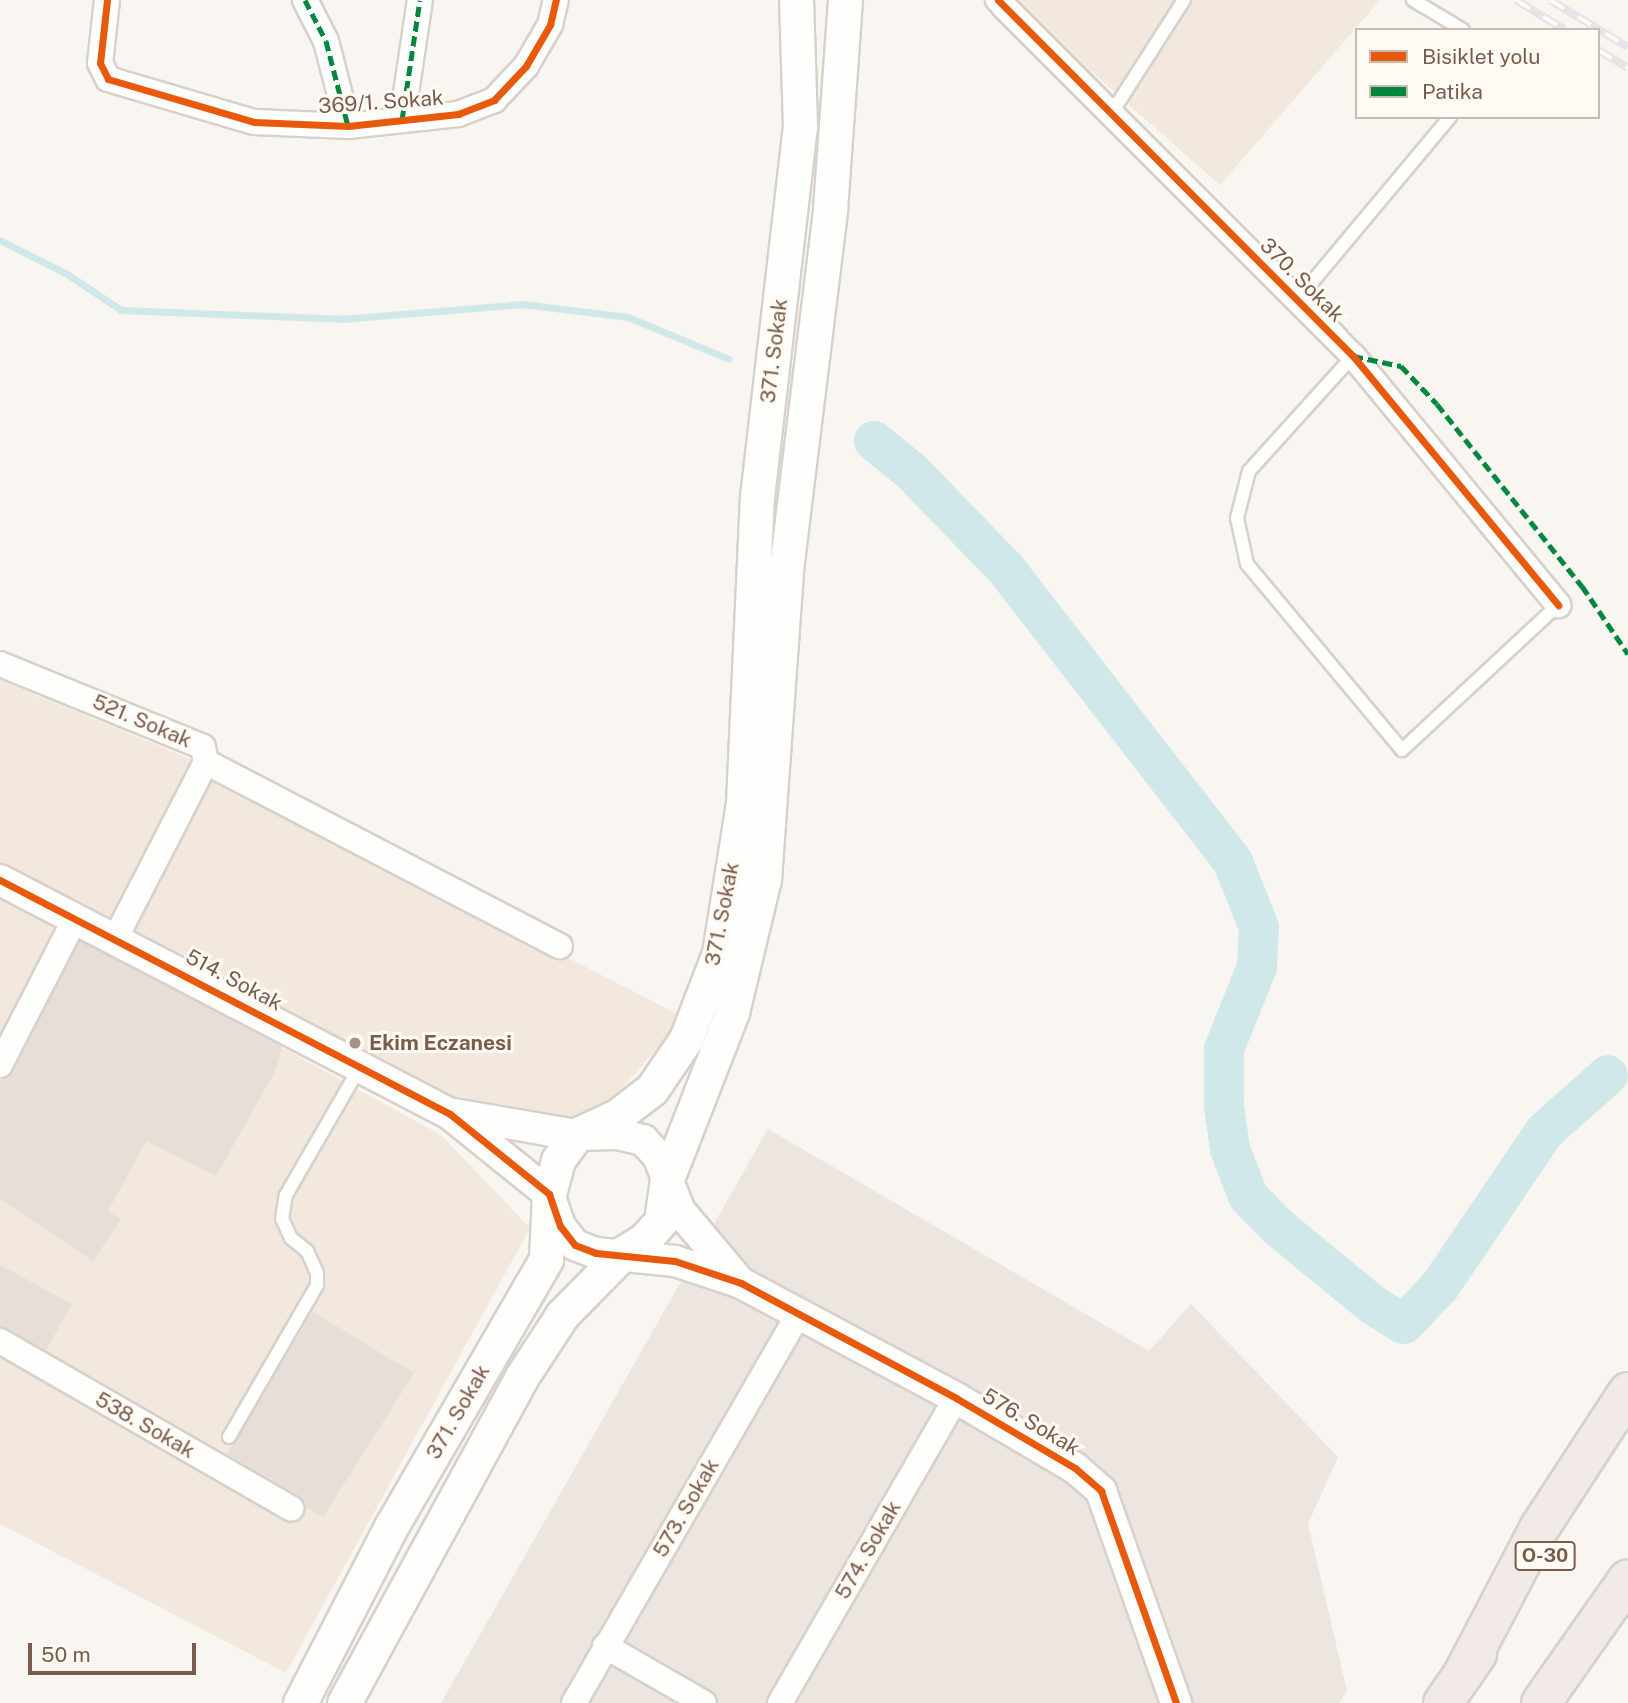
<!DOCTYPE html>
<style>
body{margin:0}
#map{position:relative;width:1628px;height:1703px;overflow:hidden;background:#f9f5f0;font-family:"Public Sans",sans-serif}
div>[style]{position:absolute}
.residential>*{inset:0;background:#f2e8de}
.industrial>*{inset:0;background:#ede5e0}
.stream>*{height:7px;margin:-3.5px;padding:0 3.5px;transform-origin:3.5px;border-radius:3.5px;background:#d0e8ea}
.river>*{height:40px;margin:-20px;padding:0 20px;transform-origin:20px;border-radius:20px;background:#d0e8ea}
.building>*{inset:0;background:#e6ded7}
.roads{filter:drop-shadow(2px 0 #d7d1cb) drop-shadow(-2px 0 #d7d1cb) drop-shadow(0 2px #d7d1cb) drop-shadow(0 -2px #d7d1cb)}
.service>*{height:12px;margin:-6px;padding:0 6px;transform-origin:6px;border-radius:6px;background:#fefefd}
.minor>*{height:24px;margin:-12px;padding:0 12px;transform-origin:12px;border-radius:12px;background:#fefefd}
.tertiary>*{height:30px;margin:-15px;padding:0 15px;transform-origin:15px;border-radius:15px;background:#fefefd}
.secondary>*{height:33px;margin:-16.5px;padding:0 16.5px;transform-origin:16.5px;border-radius:16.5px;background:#fefefd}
.motorway>*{height:38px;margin:-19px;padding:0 19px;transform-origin:19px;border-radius:19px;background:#f2eae7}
.rail>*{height:8px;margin-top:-4px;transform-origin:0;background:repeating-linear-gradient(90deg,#fffaf3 0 16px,#e6e3e7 0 32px);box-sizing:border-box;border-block:2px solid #e6e3e7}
.quiet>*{height:5px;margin-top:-2.5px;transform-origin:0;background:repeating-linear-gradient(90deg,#00873e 0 10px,transparent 0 15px)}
.cycleway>*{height:7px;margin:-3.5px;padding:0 3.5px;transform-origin:3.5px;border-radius:3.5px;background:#e8590c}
.dots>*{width:19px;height:19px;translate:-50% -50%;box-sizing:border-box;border:4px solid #fffaf3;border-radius:50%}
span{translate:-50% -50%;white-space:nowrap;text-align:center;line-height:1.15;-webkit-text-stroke:6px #fffaf3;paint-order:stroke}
.shield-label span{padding:2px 5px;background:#fffaf3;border:2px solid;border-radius:5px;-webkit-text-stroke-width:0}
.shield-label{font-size:19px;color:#7a5c4d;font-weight:700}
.street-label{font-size:21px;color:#7a5c4d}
.poi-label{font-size:21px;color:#7a5c4d;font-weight:700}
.left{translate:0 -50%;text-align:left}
.legend{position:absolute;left:1355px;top:28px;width:245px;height:91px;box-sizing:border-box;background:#fffaf3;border:2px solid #cabbb1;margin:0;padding:9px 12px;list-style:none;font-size:21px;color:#7a5c4d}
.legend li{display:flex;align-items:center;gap:14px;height:35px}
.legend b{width:35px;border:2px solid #cabbb1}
.scale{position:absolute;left:28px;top:1643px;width:168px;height:32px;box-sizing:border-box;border:4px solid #7a5c4d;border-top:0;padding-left:9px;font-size:21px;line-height:24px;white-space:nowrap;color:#7a5c4d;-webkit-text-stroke:5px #fffaf3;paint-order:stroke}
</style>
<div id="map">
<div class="residential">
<div style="clip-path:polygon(1010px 0,1380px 0,1220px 185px)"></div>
<div style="clip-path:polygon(0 680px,195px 761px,114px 930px,0 875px)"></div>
<div style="clip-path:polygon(212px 775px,685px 1018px,593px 1120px,453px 1106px,128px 935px)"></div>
<div style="clip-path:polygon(0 898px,44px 917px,441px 1135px,530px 1228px,286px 1673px,0 1524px)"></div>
</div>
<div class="industrial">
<div style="clip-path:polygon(768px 1129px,1149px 1351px,1191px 1304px,1338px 1457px,1308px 1524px,1347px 1691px,1339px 1703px,441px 1703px)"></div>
</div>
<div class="stream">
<div style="left:0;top:240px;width:75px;rotate:26.9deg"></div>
<div style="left:67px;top:274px;width:65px;rotate:33.7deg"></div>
<div style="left:121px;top:310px;width:220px;rotate:2.3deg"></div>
<div style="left:341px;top:319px;width:182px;rotate:-4.7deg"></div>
<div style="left:522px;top:304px;width:107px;rotate:7deg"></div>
<div style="left:628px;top:317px;width:109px;rotate:22.6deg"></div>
</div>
<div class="river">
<div style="left:874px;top:441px;width:48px;rotate:39deg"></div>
<div style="left:911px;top:471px;width:136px;rotate:45.9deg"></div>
<div style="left:1006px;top:569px;width:371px;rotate:52.2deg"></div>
<div style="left:1233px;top:862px;width:70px;rotate:68.2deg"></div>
<div style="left:1259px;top:927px;width:40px;rotate:92.9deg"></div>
<div style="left:1257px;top:967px;width:88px;rotate:111.9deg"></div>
<div style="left:1224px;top:1049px;width:57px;rotate:90deg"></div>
<div style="left:1224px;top:1106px;width:43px;rotate:82.1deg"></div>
<div style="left:1230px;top:1149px;width:50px;rotate:69deg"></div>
<div style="left:1248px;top:1196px;width:43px;rotate:45.9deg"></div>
<div style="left:1278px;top:1227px;width:123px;rotate:39.4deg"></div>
<div style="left:1373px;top:1305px;width:36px;rotate:32deg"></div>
<div style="left:1404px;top:1324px;width:52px;rotate:-46.5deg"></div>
<div style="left:1440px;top:1286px;width:187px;rotate:-55.9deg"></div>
<div style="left:1545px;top:1131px;width:84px;rotate:-41.6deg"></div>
</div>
<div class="building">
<div style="clip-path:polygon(80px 941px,282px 1046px,276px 1070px,216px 1176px,146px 1141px,108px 1211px,121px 1219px,93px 1261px,0 1199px,0 1080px,13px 1072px)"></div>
<div style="clip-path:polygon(0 1265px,72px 1304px,46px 1350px,0 1326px)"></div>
<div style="clip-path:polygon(313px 1312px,414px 1373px,323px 1517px,306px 1507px,298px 1495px,227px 1454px)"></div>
</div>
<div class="roads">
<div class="service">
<div style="left:1413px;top:0;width:58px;rotate:31deg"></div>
<div style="left:1111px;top:114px;width:135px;rotate:-57.4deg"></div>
<div style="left:1297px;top:300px;width:239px;rotate:-50.1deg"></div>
<div style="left:1353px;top:356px;width:155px;rotate:132.1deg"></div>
<div style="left:1249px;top:471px;width:49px;rotate:104.3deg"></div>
<div style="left:1237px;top:518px;width:47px;rotate:77.7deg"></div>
<div style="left:1247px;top:564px;width:242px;rotate:50.2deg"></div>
<div style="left:1402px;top:750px;width:213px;rotate:-42.9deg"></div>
<div style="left:229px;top:1437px;width:176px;rotate:-59.9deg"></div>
<div style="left:317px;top:1285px;width:12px;rotate:-90deg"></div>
<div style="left:317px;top:1273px;width:24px;rotate:-114deg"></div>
<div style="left:307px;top:1251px;width:21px;rotate:-141deg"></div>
<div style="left:291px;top:1238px;width:21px;rotate:-115deg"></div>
<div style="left:282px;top:1219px;width:24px;rotate:-81deg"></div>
<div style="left:286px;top:1195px;width:148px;rotate:-60deg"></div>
</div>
<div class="minor">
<div style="left:107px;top:0;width:63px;rotate:96.3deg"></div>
<div style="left:100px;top:63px;width:18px;rotate:63deg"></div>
<div style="left:108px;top:79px;width:152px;rotate:16.4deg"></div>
<div style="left:254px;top:122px;width:94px;rotate:2.4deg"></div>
<div style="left:348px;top:126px;width:111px;rotate:-6.2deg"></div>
<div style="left:458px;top:114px;width:39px;rotate:-21deg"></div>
<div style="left:494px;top:100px;width:47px;rotate:-46.7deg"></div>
<div style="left:526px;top:66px;width:48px;rotate:-59.7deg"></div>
<div style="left:550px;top:25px;width:26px;rotate:-77deg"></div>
<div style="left:305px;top:0;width:46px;rotate:62.9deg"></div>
<div style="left:326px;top:41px;width:88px;rotate:75.5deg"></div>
<div style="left:998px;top:0;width:503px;rotate:45.08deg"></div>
<div style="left:1353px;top:356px;width:323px;rotate:50.5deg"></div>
<div style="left:402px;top:120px;width:121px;rotate:-81.5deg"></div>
<div style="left:0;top:664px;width:219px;rotate:22.2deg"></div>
<div style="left:203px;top:747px;width:15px;rotate:79deg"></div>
<div style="left:206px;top:762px;width:197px;rotate:117.2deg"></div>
<div style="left:206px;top:762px;width:399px;rotate:27.5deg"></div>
<div style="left:0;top:1065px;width:166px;rotate:-62.8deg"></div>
<div style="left:0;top:1341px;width:336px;rotate:29.9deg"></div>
<div style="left:605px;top:1646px;width:114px;rotate:29.9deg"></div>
<div style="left:574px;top:1703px;width:450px;rotate:-60deg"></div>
<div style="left:780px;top:1703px;width:352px;rotate:-60deg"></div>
</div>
<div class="tertiary">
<div style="left:0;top:880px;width:507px;rotate:27.47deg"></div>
<div style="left:450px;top:1114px;width:127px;rotate:38.9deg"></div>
<div style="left:549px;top:1194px;width:34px;rotate:71deg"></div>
<div style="left:560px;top:1226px;width:24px;rotate:52deg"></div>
<div style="left:575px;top:1245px;width:22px;rotate:21deg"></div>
<div style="left:596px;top:1253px;width:79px;rotate:5.8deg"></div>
<div style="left:675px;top:1261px;width:70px;rotate:18.4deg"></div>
<div style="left:741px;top:1283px;width:244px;rotate:28.1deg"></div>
<div style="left:956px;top:1398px;width:138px;rotate:30.5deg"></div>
<div style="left:1075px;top:1468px;width:35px;rotate:41deg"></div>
<div style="left:1101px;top:1491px;width:225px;rotate:70.5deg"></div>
<div style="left:454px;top:1114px;width:124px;rotate:9.8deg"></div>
<div style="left:576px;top:1135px;width:41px;rotate:-1.4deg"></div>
<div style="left:617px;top:1134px;width:27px;rotate:13deg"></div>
<div style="left:643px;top:1140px;width:22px;rotate:47deg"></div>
<div style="left:658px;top:1156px;width:59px;rotate:68.2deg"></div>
<div style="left:680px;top:1211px;width:92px;rotate:49.9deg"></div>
</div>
<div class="secondary">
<div style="left:300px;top:1703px;width:200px;rotate:-62.7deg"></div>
<div style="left:392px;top:1525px;width:307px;rotate:-59.9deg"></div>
<div style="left:546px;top:1259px;width:65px;rotate:-87.4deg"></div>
<div style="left:549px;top:1194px;width:35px;rotate:-75deg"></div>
<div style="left:558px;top:1160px;width:31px;rotate:-54deg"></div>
<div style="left:576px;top:1135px;width:45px;rotate:-24.9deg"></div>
<div style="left:617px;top:1116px;width:44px;rotate:-37.6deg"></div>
<div style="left:652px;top:1089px;width:60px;rotate:-55.8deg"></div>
<div style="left:686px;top:1039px;width:92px;rotate:-69deg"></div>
<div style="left:719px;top:953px;width:152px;rotate:-80.9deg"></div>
<div style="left:743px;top:803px;width:306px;rotate:-87.4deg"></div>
<div style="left:757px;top:497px;width:373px;rotate:-83.4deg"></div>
<div style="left:800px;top:126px;width:126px;rotate:-91.8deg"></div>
<div style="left:344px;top:1703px;width:370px;rotate:-61.4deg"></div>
<div style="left:521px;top:1378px;width:75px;rotate:-56.9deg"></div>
<div style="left:562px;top:1315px;width:87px;rotate:-45.5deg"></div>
<div style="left:623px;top:1253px;width:25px;rotate:-32deg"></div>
<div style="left:644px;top:1240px;width:25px;rotate:-48deg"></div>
<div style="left:661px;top:1221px;width:42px;rotate:-81.9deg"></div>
<div style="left:667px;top:1179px;width:179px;rotate:-68.7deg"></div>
<div style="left:732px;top:1012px;width:137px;rotate:-76.5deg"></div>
<div style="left:764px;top:879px;width:319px;rotate:-85.9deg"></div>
<div style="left:787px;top:561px;width:355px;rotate:-83deg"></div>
<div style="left:830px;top:209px;width:210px;rotate:-85.9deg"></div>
</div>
<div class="motorway">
<div style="left:1463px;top:1674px;width:166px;rotate:-62.4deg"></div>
<div style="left:1540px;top:1527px;width:161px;rotate:-56.9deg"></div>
<div style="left:1443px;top:1703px;width:60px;rotate:-55.2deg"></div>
<div style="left:1541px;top:1703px;width:151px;rotate:-54.9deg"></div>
</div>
</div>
<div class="rail">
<div style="left:1516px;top:0;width:57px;rotate:31.5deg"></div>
<div style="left:1550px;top:0;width:91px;rotate:31.1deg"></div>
<div style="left:1598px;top:50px;width:35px;rotate:31deg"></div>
</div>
<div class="quiet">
<div style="left:305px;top:0;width:46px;rotate:62.9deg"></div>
<div style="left:326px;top:41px;width:88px;rotate:75.5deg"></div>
<div style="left:402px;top:120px;width:121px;rotate:-81.5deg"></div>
<div style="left:1353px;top:356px;width:49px;rotate:11.8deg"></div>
<div style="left:1401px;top:366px;width:52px;rotate:46.5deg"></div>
<div style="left:1437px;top:404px;width:233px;rotate:51.5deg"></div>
<div style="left:1582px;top:586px;width:82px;rotate:55.9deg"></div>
</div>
<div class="cycleway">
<div style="left:107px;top:0;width:63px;rotate:96.3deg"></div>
<div style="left:100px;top:63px;width:18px;rotate:63deg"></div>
<div style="left:108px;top:79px;width:152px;rotate:16.4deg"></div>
<div style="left:254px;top:122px;width:94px;rotate:2.4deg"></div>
<div style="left:348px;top:126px;width:111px;rotate:-6.2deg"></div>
<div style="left:458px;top:114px;width:39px;rotate:-21deg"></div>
<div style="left:494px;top:100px;width:47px;rotate:-46.7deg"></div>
<div style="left:526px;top:66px;width:48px;rotate:-59.7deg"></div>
<div style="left:550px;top:25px;width:26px;rotate:-77deg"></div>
<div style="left:998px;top:0;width:503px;rotate:45.08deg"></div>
<div style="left:1353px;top:356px;width:323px;rotate:50.5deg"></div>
<div style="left:0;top:880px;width:507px;rotate:27.47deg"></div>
<div style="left:450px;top:1114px;width:127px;rotate:38.9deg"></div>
<div style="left:549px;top:1194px;width:34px;rotate:71deg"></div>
<div style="left:560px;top:1226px;width:24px;rotate:52deg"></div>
<div style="left:575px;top:1245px;width:22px;rotate:21deg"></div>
<div style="left:596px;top:1253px;width:79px;rotate:5.8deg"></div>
<div style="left:675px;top:1261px;width:70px;rotate:18.4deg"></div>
<div style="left:741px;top:1283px;width:244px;rotate:28.1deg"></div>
<div style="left:956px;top:1398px;width:138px;rotate:30.5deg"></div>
<div style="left:1075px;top:1468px;width:35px;rotate:41deg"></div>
<div style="left:1101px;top:1491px;width:225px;rotate:70.5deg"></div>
</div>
<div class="dots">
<div style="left:355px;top:1043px;background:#a69286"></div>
</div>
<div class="shield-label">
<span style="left:1545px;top:1556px">O-30</span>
</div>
<div class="street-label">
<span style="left:381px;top:102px;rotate:-4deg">369/1. Sokak</span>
<span style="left:1302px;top:280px;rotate:45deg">370. Sokak</span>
<span style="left:774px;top:351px;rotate:-83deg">371. Sokak</span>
<span style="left:142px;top:721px;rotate:23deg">521. Sokak</span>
<span style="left:722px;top:914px;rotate:-79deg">371. Sokak</span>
<span style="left:234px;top:980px;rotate:28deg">514. Sokak</span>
<span style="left:458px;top:1412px;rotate:-60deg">371. Sokak</span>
<span style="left:1031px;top:1422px;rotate:31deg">576. Sokak</span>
<span style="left:145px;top:1425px;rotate:30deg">538. Sokak</span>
<span style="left:686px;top:1508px;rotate:-60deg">573. Sokak</span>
<span style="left:868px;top:1550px;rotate:-60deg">574. Sokak</span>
</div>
<div class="poi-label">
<span class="left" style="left:369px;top:1043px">Ekim Eczanesi</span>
</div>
<ul class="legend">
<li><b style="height:9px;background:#e8590c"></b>Bisiklet yolu</li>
<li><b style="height:9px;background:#00873e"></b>Patika</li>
</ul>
<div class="scale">50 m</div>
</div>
